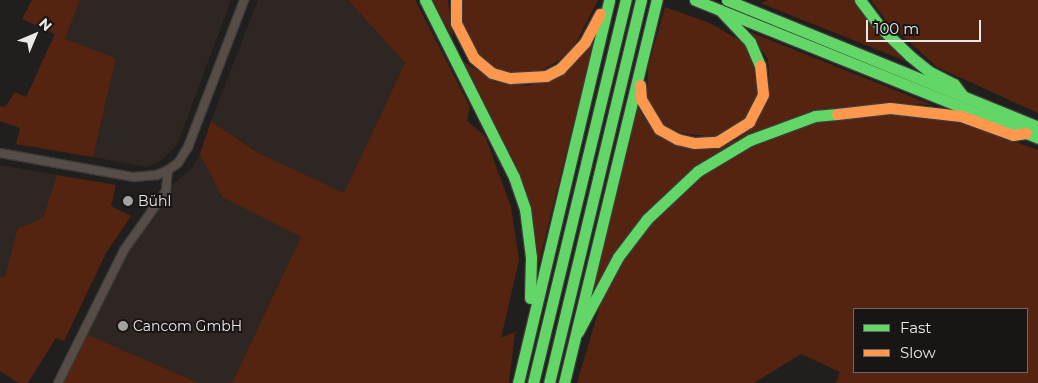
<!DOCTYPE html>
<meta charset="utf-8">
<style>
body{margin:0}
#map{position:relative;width:1038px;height:383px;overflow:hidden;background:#201f1e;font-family:Montserrat,sans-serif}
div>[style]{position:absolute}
.built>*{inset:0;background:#2e2623}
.green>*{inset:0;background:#552410}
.roads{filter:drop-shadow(1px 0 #3c3b3a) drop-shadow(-1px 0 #3c3b3a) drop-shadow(0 1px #3c3b3a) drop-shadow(0 -1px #3c3b3a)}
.street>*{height:8px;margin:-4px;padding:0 4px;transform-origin:4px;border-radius:4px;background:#564d49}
.fast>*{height:11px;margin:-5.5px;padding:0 5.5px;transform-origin:5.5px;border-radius:5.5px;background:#63d668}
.slow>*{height:11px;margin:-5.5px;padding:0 5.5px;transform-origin:5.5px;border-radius:5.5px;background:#ff974d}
.dots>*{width:14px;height:14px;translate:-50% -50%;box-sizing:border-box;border:2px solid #181514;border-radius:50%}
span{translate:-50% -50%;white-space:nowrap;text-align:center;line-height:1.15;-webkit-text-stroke:4px #181514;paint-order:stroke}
.poi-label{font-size:14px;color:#ebe9e8}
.left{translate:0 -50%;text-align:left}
.legend{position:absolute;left:853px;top:308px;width:175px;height:65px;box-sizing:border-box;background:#181514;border:1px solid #6c6a69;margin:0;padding:6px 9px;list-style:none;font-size:15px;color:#ebe9e8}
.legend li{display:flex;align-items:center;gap:10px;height:25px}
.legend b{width:25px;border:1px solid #6c6a69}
.north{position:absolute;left:10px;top:10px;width:50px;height:50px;-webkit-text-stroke:4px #181514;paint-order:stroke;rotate:45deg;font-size:14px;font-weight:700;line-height:20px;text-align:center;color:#ebe9e8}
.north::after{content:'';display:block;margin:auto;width:18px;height:22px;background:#ebe9e8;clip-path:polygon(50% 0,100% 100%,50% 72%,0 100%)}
.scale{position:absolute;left:866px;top:20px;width:115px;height:22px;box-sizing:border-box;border:2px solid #ebe9e8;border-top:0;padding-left:6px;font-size:15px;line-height:18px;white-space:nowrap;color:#ebe9e8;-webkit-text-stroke:4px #181514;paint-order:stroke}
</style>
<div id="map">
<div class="built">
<div style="clip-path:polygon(80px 0,231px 0,177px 145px,162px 160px,147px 167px,93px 157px,116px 58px,65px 39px)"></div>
<div style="clip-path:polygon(258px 0,348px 0,405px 63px,344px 194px,258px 153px,211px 121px)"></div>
<div style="clip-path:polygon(200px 154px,222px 197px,301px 237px,232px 383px,199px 383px,86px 334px,128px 252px,172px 185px,193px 167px)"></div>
<div style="clip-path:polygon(0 165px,57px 175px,43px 218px,17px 229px,5px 278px,0 277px)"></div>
</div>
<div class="green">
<div style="clip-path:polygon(32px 0,80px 0,65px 39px,116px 58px,93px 157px,16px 144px,20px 128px,0 121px,0 106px,5px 107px,15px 92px,26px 97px,55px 34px,22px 19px)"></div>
<div style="clip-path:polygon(348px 0,415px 0,470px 107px,467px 121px,485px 136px,511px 207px,519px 260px,501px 338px,515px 332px,509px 383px,232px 383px,301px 237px,222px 197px,200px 154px,211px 121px,258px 153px,344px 193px,405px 63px)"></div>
<div style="clip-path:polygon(433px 0,448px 0,453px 38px,438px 11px)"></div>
<div style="clip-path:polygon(463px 0,598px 0,577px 41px,566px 56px,541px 71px,510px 73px,495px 67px,478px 55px,463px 24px)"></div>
<div style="clip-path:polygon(768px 0,854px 0,908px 62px,760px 3px)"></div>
<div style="clip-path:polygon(871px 0,1038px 0,1038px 113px,937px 67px,887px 22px)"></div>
<div style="clip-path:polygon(665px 7px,710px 23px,727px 33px,743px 42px,756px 63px,757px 94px,745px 118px,714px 137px,681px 133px,665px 125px,647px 97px,648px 67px)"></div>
<div style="clip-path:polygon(748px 31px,932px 105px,889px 103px,813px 111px,746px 137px,694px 167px,642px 216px,593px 290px,638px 107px,645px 120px,720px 147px,738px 139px,753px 126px,770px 96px,768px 59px)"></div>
<div style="clip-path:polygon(594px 42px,537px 270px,528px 196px,463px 61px,495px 82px,527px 86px,563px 75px)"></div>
<div style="clip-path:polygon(evenodd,891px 114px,961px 123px,1038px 150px,1038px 383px,836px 383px,840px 372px,801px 354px,754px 383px,577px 383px,602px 299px,623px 259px,651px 222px,701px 176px,753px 145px,818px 122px,891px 114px,854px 309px,1027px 309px,1027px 372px,854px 372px,854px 309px)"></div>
<div style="clip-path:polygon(57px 175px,116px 185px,111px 206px,131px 216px,106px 253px,64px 341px,56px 338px,28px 383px,19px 383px,0 371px,0 277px,5px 277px,17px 229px,43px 218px)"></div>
<div style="clip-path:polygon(86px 334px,199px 383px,62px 383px)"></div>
</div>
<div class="roads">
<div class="street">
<div style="left:0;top:153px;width:136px;rotate:10.2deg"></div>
<div style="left:134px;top:177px;width:23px;rotate:-5deg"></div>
<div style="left:157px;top:175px;width:12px;rotate:-24deg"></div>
<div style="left:168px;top:170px;width:12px;rotate:-35deg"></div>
<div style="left:178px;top:163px;width:19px;rotate:-58deg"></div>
<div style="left:188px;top:147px;width:157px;rotate:-69.1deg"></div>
<div style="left:58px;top:383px;width:148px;rotate:-63.6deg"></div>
<div style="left:124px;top:250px;width:72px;rotate:-54.6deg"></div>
<div style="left:166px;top:191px;width:21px;rotate:-85deg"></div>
</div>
<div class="fast">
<div style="left:425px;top:0;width:198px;rotate:63.3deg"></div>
<div style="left:514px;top:177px;width:34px;rotate:71deg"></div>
<div style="left:525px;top:209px;width:48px;rotate:82.9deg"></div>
<div style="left:531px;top:257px;width:41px;rotate:91.4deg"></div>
<div style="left:695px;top:0;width:370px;rotate:21.9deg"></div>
<div style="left:727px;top:0;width:336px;rotate:22.2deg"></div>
<div style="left:860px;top:0;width:35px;rotate:53deg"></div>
<div style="left:881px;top:28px;width:40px;rotate:44deg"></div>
<div style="left:910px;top:56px;width:26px;rotate:39deg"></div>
<div style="left:930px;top:72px;width:27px;rotate:27deg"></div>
<div style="left:954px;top:84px;width:15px;rotate:53deg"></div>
<div style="left:720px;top:10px;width:44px;rotate:46.8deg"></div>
<div style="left:750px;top:42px;width:25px;rotate:67deg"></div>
<div style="left:578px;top:332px;width:85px;rotate:-61.9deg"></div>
<div style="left:618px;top:257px;width:48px;rotate:-52.7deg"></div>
<div style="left:647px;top:219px;width:70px;rotate:-43.3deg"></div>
<div style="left:698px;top:171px;width:61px;rotate:-30.8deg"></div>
<div style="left:750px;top:140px;width:69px;rotate:-20.3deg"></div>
<div style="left:815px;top:116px;width:22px;rotate:-5deg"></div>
<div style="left:518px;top:383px;width:394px;rotate:-76.6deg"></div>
<div style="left:533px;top:383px;width:394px;rotate:-76.4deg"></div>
<div style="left:549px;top:383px;width:394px;rotate:-76.5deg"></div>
<div style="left:564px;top:383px;width:394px;rotate:-76.4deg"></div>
</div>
<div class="slow">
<div style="left:456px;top:0;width:23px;rotate:90deg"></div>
<div style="left:456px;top:23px;width:39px;rotate:63deg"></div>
<div style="left:474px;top:58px;width:23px;rotate:40deg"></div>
<div style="left:492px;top:73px;width:19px;rotate:16deg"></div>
<div style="left:510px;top:78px;width:36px;rotate:-3deg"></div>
<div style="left:546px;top:76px;width:16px;rotate:-27deg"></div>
<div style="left:560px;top:69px;width:37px;rotate:-47deg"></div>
<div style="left:585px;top:42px;width:32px;rotate:-62deg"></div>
<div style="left:640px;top:85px;width:14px;rotate:86deg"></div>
<div style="left:641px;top:99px;width:35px;rotate:59deg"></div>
<div style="left:659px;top:129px;width:21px;rotate:29deg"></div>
<div style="left:677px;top:139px;width:18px;rotate:13deg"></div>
<div style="left:695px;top:143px;width:22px;rotate:-3deg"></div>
<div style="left:717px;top:142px;width:38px;rotate:-32deg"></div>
<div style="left:749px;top:122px;width:31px;rotate:-63deg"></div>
<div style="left:763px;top:94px;width:29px;rotate:-96deg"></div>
<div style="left:837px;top:114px;width:53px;rotate:-6.5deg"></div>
<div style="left:890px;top:108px;width:71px;rotate:6.4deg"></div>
<div style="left:961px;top:116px;width:55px;rotate:20.1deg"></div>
<div style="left:1013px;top:135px;width:13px;rotate:-9deg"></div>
</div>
</div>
<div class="dots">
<div style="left:128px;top:201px;background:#a4a2a1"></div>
<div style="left:123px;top:326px;background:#a4a2a1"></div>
</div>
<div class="poi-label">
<span class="left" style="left:138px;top:201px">Bühl</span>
<span class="left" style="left:133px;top:326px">Cancom GmbH</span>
</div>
<ul class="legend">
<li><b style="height:6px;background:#63d668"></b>Fast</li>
<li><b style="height:6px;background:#ff974d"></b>Slow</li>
</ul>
<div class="north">N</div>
<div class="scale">100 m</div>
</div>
